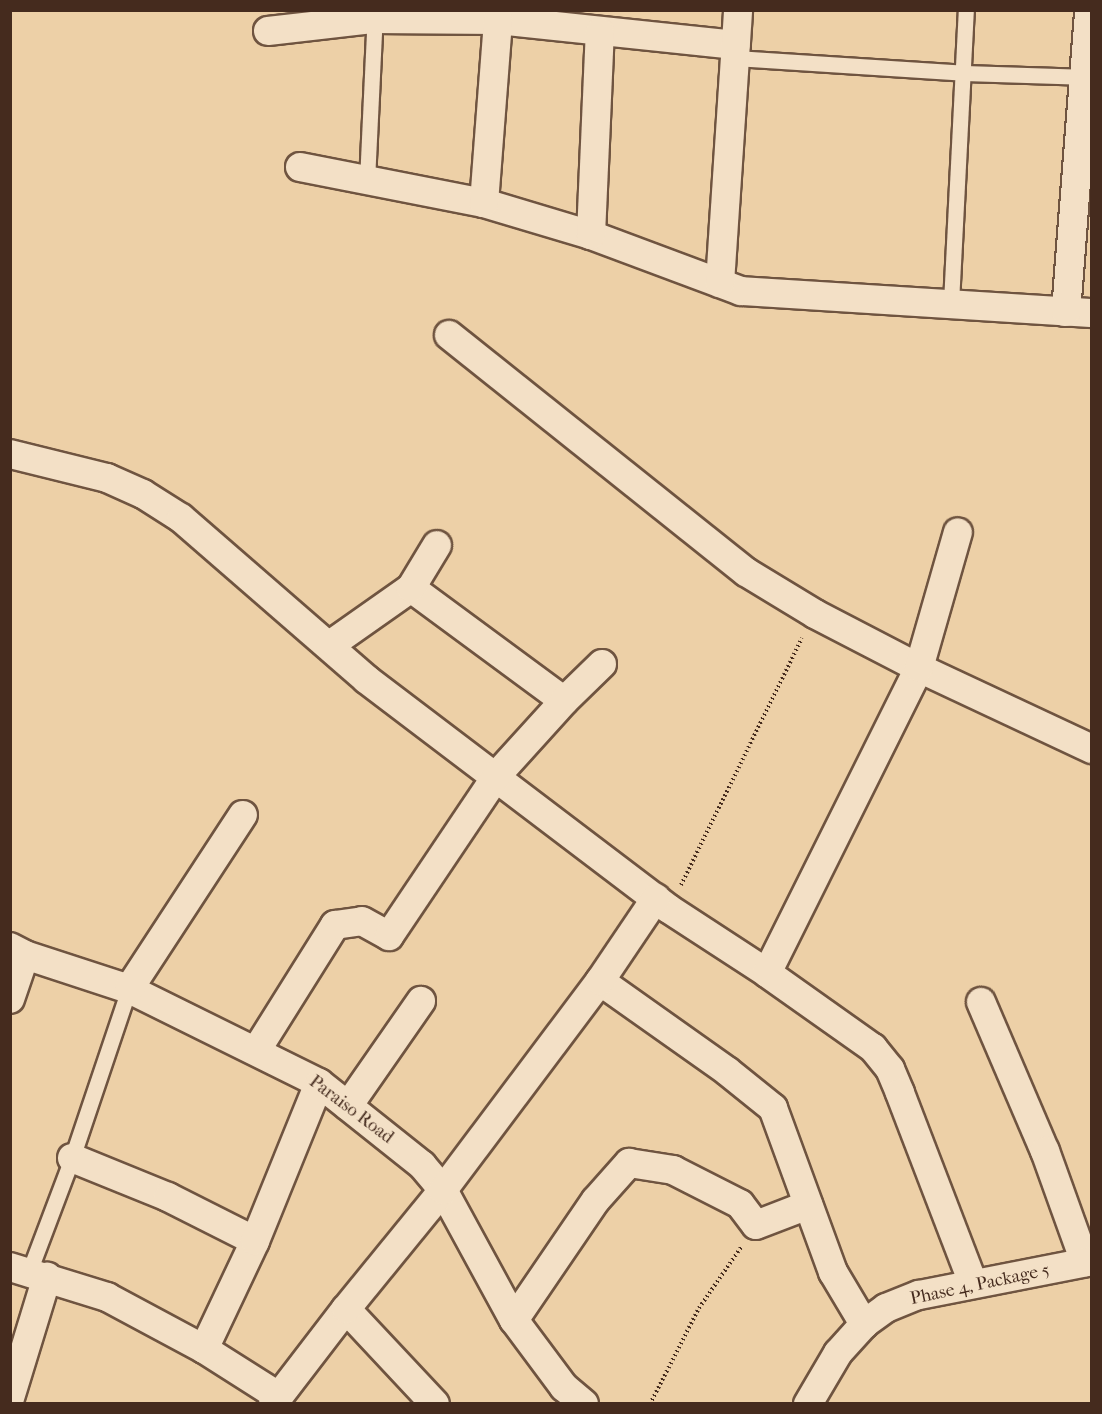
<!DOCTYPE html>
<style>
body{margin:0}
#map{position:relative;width:1102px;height:1414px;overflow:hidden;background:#edd0a7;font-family:"IM FELL French Canon",serif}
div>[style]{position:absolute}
.path>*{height:4px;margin-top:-2px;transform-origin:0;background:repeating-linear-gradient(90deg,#452b1e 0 1.5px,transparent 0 4.5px)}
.roads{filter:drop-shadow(2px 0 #6f5440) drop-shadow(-2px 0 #6f5440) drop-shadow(0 2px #6f5440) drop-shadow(0 -2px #6f5440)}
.lane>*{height:15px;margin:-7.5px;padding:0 7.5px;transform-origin:7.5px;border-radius:7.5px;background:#f3e0c6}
.street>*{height:28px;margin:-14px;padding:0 14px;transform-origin:14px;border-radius:14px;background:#f3e0c6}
span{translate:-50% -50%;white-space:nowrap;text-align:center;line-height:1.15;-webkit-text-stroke:4.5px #f3e0c6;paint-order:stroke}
.street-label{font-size:18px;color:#452b1e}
.frame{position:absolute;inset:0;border:12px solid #452b1e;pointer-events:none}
</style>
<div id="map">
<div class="path">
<div style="left:681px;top:885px;width:275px;rotate:-63.9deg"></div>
<div style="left:650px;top:1404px;width:108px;rotate:-63deg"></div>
<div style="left:699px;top:1308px;width:75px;rotate:-55.3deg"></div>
</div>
<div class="roads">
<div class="lane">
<div style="left:735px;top:58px;width:229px;rotate:3.7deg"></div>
<div style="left:964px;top:73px;width:125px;rotate:1.8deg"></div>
<div style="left:367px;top:181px;width:168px;rotate:-87.3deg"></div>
<div style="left:951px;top:303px;width:293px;rotate:-87.1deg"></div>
<div style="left:29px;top:1272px;width:122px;rotate:-69.3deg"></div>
<div style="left:72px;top:1158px;width:178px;rotate:-71.4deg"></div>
</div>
<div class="street">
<div style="left:268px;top:31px;width:107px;rotate:-6.5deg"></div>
<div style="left:374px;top:19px;width:124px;rotate:0.5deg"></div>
<div style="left:498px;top:20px;width:239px;rotate:6deg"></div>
<div style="left:300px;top:167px;width:187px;rotate:11.1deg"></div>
<div style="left:484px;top:203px;width:112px;rotate:16.7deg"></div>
<div style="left:591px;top:235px;width:160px;rotate:20.5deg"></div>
<div style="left:741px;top:291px;width:352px;rotate:3.6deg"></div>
<div style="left:484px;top:203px;width:184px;rotate:-85.6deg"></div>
<div style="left:591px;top:235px;width:203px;rotate:-87.5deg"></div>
<div style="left:720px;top:283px;width:274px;rotate:-86.2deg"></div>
<div style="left:1066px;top:312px;width:303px;rotate:-85.6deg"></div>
<div style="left:449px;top:335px;width:380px;rotate:38.6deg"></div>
<div style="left:746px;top:572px;width:81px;rotate:31.3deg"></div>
<div style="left:815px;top:614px;width:117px;rotate:27.4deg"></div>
<div style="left:919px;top:668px;width:191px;rotate:25.1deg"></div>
<div style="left:10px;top:454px;width:100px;rotate:13.9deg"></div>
<div style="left:107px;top:478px;width:39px;rotate:24deg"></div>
<div style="left:143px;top:494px;width:45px;rotate:32.3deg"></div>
<div style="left:181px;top:518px;width:245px;rotate:41deg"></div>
<div style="left:366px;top:679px;width:380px;rotate:37.2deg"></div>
<div style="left:669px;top:909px;width:117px;rotate:33.1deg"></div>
<div style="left:767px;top:973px;width:130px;rotate:35.3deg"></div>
<div style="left:873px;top:1048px;width:27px;rotate:51deg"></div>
<div style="left:890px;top:1069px;width:26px;rotate:67deg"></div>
<div style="left:900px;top:1093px;width:204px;rotate:69deg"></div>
<div style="left:411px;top:588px;width:190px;rotate:36.4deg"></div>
<div style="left:330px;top:645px;width:99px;rotate:-35.1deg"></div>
<div style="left:411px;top:588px;width:50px;rotate:-58.8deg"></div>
<div style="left:10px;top:947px;width:17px;rotate:28deg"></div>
<div style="left:25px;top:955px;width:109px;rotate:18.1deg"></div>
<div style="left:129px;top:989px;width:212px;rotate:26.3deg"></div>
<div style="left:319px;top:1083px;width:132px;rotate:38.5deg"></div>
<div style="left:422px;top:1165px;width:33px;rotate:50deg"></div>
<div style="left:443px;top:1190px;width:148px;rotate:61.4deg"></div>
<div style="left:514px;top:1320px;width:84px;rotate:53.3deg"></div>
<div style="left:564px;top:1387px;width:26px;rotate:40deg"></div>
<div style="left:767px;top:973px;width:341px;rotate:-63.5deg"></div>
<div style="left:919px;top:668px;width:141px;rotate:-74deg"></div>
<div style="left:600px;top:981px;width:156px;rotate:35.3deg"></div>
<div style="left:727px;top:1071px;width:59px;rotate:38.8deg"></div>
<div style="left:773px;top:1108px;width:175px;rotate:69.9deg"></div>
<div style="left:833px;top:1272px;width:61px;rotate:59.2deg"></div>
<div style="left:129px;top:989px;width:208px;rotate:-56.8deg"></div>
<div style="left:10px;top:999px;width:46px;rotate:-71.2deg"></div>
<div style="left:981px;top:1002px;width:162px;rotate:66.8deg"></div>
<div style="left:1045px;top:1151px;width:118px;rotate:70.2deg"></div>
<div style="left:256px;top:1051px;width:149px;rotate:-57.9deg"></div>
<div style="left:335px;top:925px;width:27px;rotate:-8deg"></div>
<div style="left:362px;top:921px;width:31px;rotate:29deg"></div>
<div style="left:389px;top:936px;width:194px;rotate:-56.1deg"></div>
<div style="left:497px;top:775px;width:100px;rotate:-47.8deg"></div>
<div style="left:564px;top:701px;width:53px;rotate:-44.2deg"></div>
<div style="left:348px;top:1106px;width:128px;rotate:-55.2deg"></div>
<div style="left:72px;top:1158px;width:104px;rotate:22.1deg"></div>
<div style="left:168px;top:1197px;width:97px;rotate:26.8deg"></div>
<div style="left:10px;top:1267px;width:102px;rotate:17.2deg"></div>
<div style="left:107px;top:1297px;width:110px;rotate:28.2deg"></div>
<div style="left:204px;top:1349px;width:88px;rotate:32.4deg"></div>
<div style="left:346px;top:1309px;width:130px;rotate:46.9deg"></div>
<div style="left:514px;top:1320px;width:145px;rotate:-55.7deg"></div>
<div style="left:596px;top:1200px;width:50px;rotate:-48.3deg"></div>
<div style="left:629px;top:1163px;width:45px;rotate:9deg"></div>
<div style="left:673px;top:1170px;width:75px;rotate:26.9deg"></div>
<div style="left:740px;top:1204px;width:26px;rotate:53deg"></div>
<div style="left:756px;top:1225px;width:56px;rotate:-21deg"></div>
<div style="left:204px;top:1349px;width:119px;rotate:-64.7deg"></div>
<div style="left:255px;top:1241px;width:170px;rotate:-67.9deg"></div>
<div style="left:10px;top:1398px;width:127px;rotate:-73deg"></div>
<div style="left:273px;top:1404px;width:120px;rotate:-52.5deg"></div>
<div style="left:346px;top:1309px;width:154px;rotate:-50.8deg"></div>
<div style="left:443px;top:1190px;width:261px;rotate:-53.1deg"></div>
<div style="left:600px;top:981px;width:100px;rotate:-56deg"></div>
<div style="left:808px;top:1404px;width:59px;rotate:-59.5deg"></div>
<div style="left:838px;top:1353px;width:39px;rotate:-48deg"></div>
<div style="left:864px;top:1324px;width:27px;rotate:-36deg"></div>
<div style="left:886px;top:1308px;width:35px;rotate:-22deg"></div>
<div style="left:919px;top:1295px;width:176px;rotate:-11.1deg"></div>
</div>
</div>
<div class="street-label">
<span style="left:351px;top:1110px;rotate:37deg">Paraiso Road</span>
<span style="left:980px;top:1285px;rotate:-12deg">Phase 4, Package 5</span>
</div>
<div class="frame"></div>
</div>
